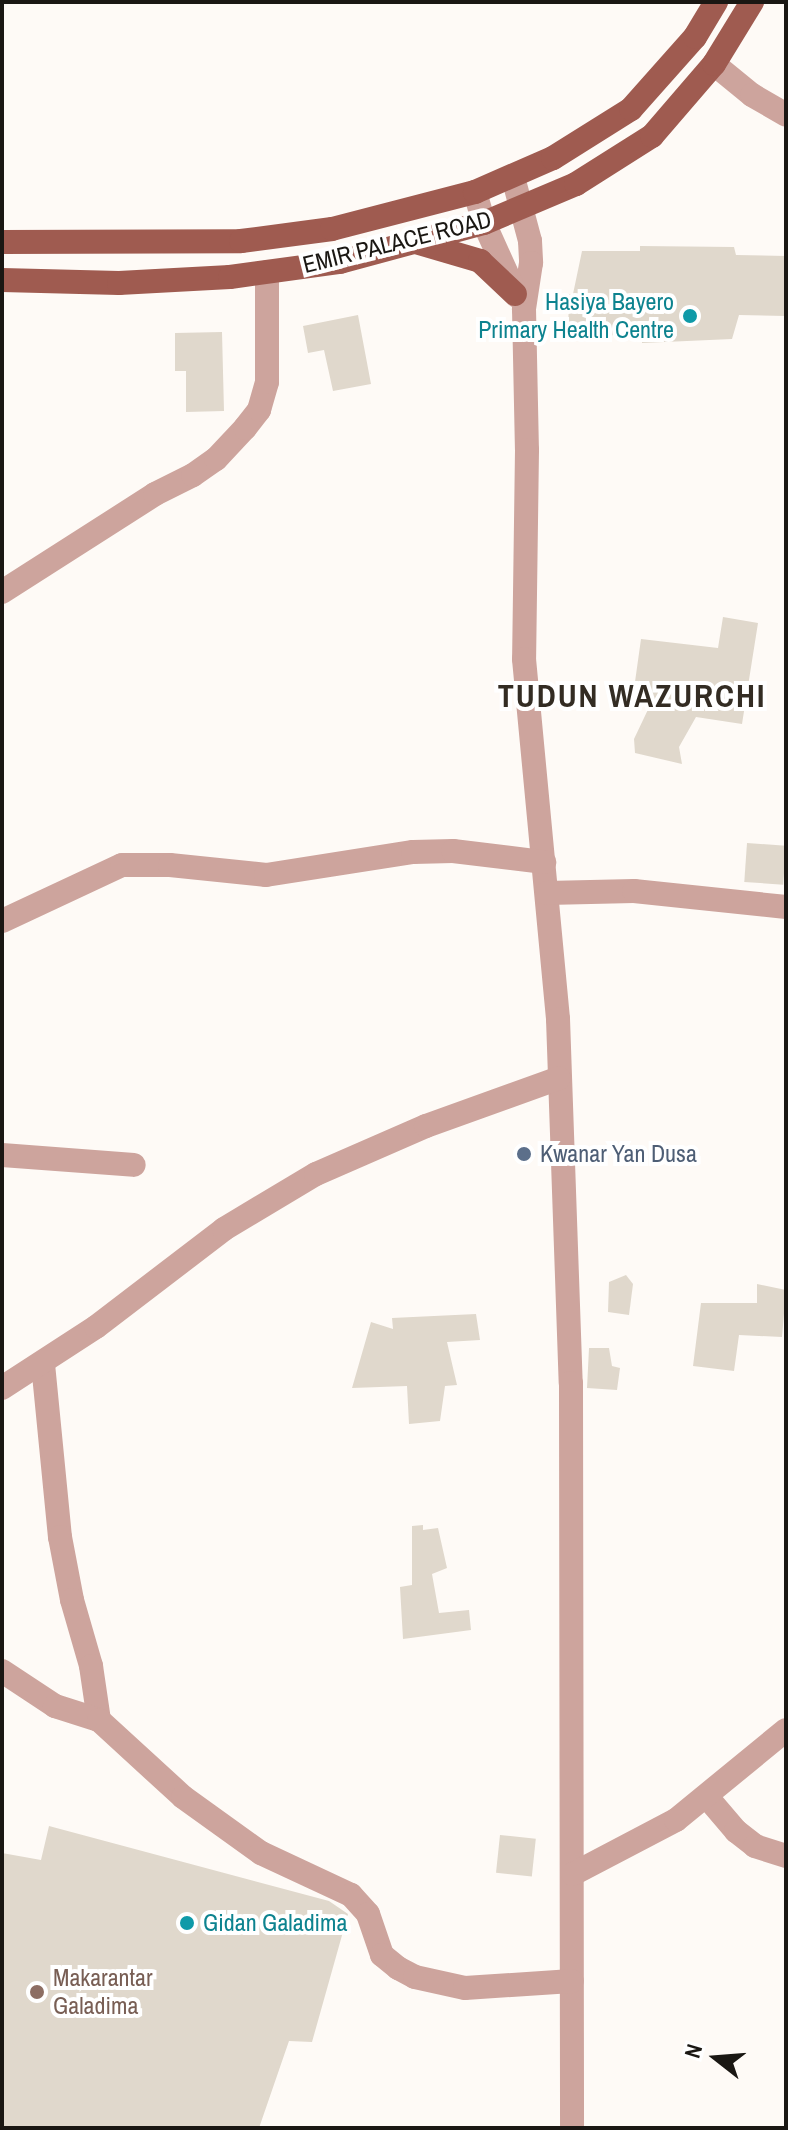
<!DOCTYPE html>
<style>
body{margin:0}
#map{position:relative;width:788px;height:2130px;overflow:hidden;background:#fefaf6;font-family:"Archivo Narrow",sans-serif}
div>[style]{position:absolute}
.building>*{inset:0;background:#e0d8cc;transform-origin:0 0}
.minor>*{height:24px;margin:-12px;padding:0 12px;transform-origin:12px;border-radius:12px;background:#cda49d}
.major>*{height:24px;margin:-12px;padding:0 12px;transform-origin:12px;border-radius:12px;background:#9f5b50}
.dots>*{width:22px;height:22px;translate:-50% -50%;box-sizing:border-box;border:4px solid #fff;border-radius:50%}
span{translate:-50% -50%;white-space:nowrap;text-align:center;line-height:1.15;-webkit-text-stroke:8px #fff;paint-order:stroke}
.street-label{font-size:24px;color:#1a1713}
.culture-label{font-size:24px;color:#0d838f}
.right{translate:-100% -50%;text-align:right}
.left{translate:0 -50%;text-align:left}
.service-label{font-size:24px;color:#4e5e75}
.education-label{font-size:24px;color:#785e54}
.district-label{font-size:32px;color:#332c23;font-weight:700;letter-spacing:2px}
.frame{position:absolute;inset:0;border:4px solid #1a1713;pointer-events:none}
.north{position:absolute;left:676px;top:2018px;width:80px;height:80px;-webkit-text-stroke:6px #fff;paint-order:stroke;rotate:287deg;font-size:22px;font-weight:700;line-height:32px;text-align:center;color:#1a1713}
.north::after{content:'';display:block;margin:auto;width:28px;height:36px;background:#1a1713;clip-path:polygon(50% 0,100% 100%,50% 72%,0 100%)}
</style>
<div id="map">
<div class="building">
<div style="clip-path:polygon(640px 246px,734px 247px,736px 255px,786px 256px,786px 316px,739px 315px,732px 339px,642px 343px,642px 336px,568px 334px,569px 294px,573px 294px,582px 251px,640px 251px)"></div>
<div style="clip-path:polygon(358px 315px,371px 384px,333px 391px,324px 350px,308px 353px,303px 326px)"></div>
<div style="clip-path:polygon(222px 332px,224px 411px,186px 412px,186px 371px,175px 371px,175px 333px)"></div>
<div style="clip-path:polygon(723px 617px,758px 623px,742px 724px,696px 717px,679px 747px,682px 764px,635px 753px,634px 739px,653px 699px,633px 696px,641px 639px,718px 648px)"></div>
<div style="left:747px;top:843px;width:39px;height:39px;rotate:4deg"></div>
<div style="clip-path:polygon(626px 1275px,633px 1284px,629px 1315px,608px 1312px,609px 1282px)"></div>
<div style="clip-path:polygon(757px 1284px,786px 1290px,782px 1337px,739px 1335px,734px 1371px,693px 1366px,701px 1303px,757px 1303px)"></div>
<div style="clip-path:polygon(476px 1314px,480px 1340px,447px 1342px,457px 1385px,445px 1386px,440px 1421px,409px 1424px,407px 1386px,352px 1388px,371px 1322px,393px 1329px,392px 1318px)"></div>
<div style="clip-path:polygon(589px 1348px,609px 1348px,612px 1366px,620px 1368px,617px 1390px,587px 1388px)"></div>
<div style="clip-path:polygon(423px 1525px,423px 1530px,438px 1528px,447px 1568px,432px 1574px,439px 1613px,469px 1610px,471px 1630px,403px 1639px,400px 1587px,412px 1585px,412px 1526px)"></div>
<div style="clip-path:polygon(49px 1826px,329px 1901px,348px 1914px,312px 2042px,289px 2041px,259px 2128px,2px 2128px,2px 1853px,41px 1860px)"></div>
<div style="left:500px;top:1835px;width:36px;height:38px;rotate:6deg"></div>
</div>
<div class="minor">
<div style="left:714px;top:64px;width:49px;rotate:39.2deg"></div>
<div style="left:752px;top:95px;width:39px;rotate:30deg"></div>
<div style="left:513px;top:177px;width:66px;rotate:75.1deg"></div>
<div style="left:530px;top:241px;width:22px;rotate:87deg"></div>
<div style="left:531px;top:263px;width:47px;rotate:98.7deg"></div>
<div style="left:524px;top:309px;width:141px;rotate:88.8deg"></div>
<div style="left:527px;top:450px;width:209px;rotate:90.8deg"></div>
<div style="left:524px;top:659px;width:362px;rotate:84.6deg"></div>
<div style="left:558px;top:1019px;width:364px;rotate:88deg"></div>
<div style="left:571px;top:1383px;width:745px;rotate:89.92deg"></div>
<div style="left:475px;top:192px;width:32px;rotate:74deg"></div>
<div style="left:484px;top:223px;width:80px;rotate:65.7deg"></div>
<div style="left:2px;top:592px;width:182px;rotate:-32.6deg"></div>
<div style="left:155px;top:494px;width:42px;rotate:-26.6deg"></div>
<div style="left:193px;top:475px;width:28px;rotate:-35deg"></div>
<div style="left:216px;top:459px;width:42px;rotate:-46.9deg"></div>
<div style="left:245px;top:428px;width:23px;rotate:-52deg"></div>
<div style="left:259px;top:410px;width:29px;rotate:-74deg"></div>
<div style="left:267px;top:382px;width:110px;rotate:-90deg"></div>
<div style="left:547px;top:893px;width:87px;rotate:-1.3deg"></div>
<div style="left:634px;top:891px;width:153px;rotate:6deg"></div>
<div style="left:2px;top:921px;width:132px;rotate:-25deg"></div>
<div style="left:122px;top:865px;width:48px"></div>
<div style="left:170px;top:865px;width:97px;rotate:5.9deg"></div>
<div style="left:266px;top:875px;width:149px;rotate:-8.9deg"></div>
<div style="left:413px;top:852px;width:40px;rotate:-1.4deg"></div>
<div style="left:453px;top:851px;width:92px;rotate:6.9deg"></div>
<div style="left:2px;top:1155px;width:132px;rotate:4.3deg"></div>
<div style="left:43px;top:1364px;width:174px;rotate:84.4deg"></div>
<div style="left:60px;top:1537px;width:64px;rotate:79.2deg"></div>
<div style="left:72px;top:1600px;width:69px;rotate:73.9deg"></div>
<div style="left:91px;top:1666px;width:55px;rotate:81.6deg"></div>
<div style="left:2px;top:1388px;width:112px;rotate:-33deg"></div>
<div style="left:96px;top:1327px;width:161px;rotate:-37.4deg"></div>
<div style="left:224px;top:1229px;width:107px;rotate:-30.9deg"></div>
<div style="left:316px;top:1174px;width:120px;rotate:-23.6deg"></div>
<div style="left:426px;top:1126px;width:141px;rotate:-19.8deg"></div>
<div style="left:2px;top:1671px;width:64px;rotate:33.4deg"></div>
<div style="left:55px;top:1706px;width:46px;rotate:17.7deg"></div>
<div style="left:99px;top:1720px;width:114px;rotate:42.5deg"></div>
<div style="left:183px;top:1797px;width:96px;rotate:35.7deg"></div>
<div style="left:261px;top:1853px;width:99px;rotate:25deg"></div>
<div style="left:351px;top:1895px;width:25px;rotate:48deg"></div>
<div style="left:368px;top:1914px;width:43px;rotate:71.1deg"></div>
<div style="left:382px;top:1955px;width:21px;rotate:39deg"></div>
<div style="left:398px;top:1968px;width:19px;rotate:28deg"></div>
<div style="left:415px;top:1977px;width:51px;rotate:12.4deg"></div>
<div style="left:465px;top:1988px;width:107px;rotate:-3.7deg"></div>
<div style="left:707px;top:1797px;width:45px;rotate:49.5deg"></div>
<div style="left:736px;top:1831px;width:24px;rotate:38deg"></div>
<div style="left:755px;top:1846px;width:33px;rotate:18deg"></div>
<div style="left:573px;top:1874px;width:116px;rotate:-27.7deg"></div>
<div style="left:676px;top:1820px;width:142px;rotate:-39.3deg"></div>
</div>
<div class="major">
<div style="left:2px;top:242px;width:239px;rotate:-0.2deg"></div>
<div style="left:241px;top:241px;width:92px;rotate:-7.5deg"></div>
<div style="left:332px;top:229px;width:148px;rotate:-14.5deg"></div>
<div style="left:475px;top:192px;width:85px;rotate:-23.6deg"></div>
<div style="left:553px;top:158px;width:92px;rotate:-32.1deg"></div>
<div style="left:631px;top:109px;width:96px;rotate:-48.4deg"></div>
<div style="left:695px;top:37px;width:41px;rotate:-59deg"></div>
<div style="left:419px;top:243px;width:64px;rotate:16.4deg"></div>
<div style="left:480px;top:261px;width:48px;rotate:43.3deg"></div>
<div style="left:2px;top:280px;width:117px;rotate:1.5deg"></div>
<div style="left:119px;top:283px;width:111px;rotate:-3.1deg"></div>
<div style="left:230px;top:277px;width:111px;rotate:-7.8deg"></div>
<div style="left:340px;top:262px;width:149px;rotate:-15.2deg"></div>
<div style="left:484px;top:223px;width:100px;rotate:-23deg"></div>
<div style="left:576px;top:184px;width:90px;rotate:-32.3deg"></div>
<div style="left:652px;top:136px;width:95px;rotate:-49.3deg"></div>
<div style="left:714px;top:64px;width:73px;rotate:-58.5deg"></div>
</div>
<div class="dots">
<div style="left:690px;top:316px;background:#0f9aa8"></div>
<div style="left:524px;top:1154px;background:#5c6f8a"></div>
<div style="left:187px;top:1923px;background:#0f9aa8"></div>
<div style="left:37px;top:1992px;background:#8d6e63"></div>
</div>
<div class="street-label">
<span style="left:397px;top:242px;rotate:-14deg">EMIR PALACE ROAD</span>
</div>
<div class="culture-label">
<span class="right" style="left:674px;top:316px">Hasiya Bayero<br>Primary Health Centre</span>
<span class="left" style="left:203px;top:1923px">Gidan Galadima</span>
</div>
<div class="service-label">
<span class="left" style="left:540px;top:1154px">Kwanar Yan Dusa</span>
</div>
<div class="education-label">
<span class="left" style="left:53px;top:1992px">Makarantar<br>Galadima</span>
</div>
<div class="district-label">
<span style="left:632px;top:696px">TUDUN WAZURCHI</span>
</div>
<div class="frame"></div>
<div class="north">N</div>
</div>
